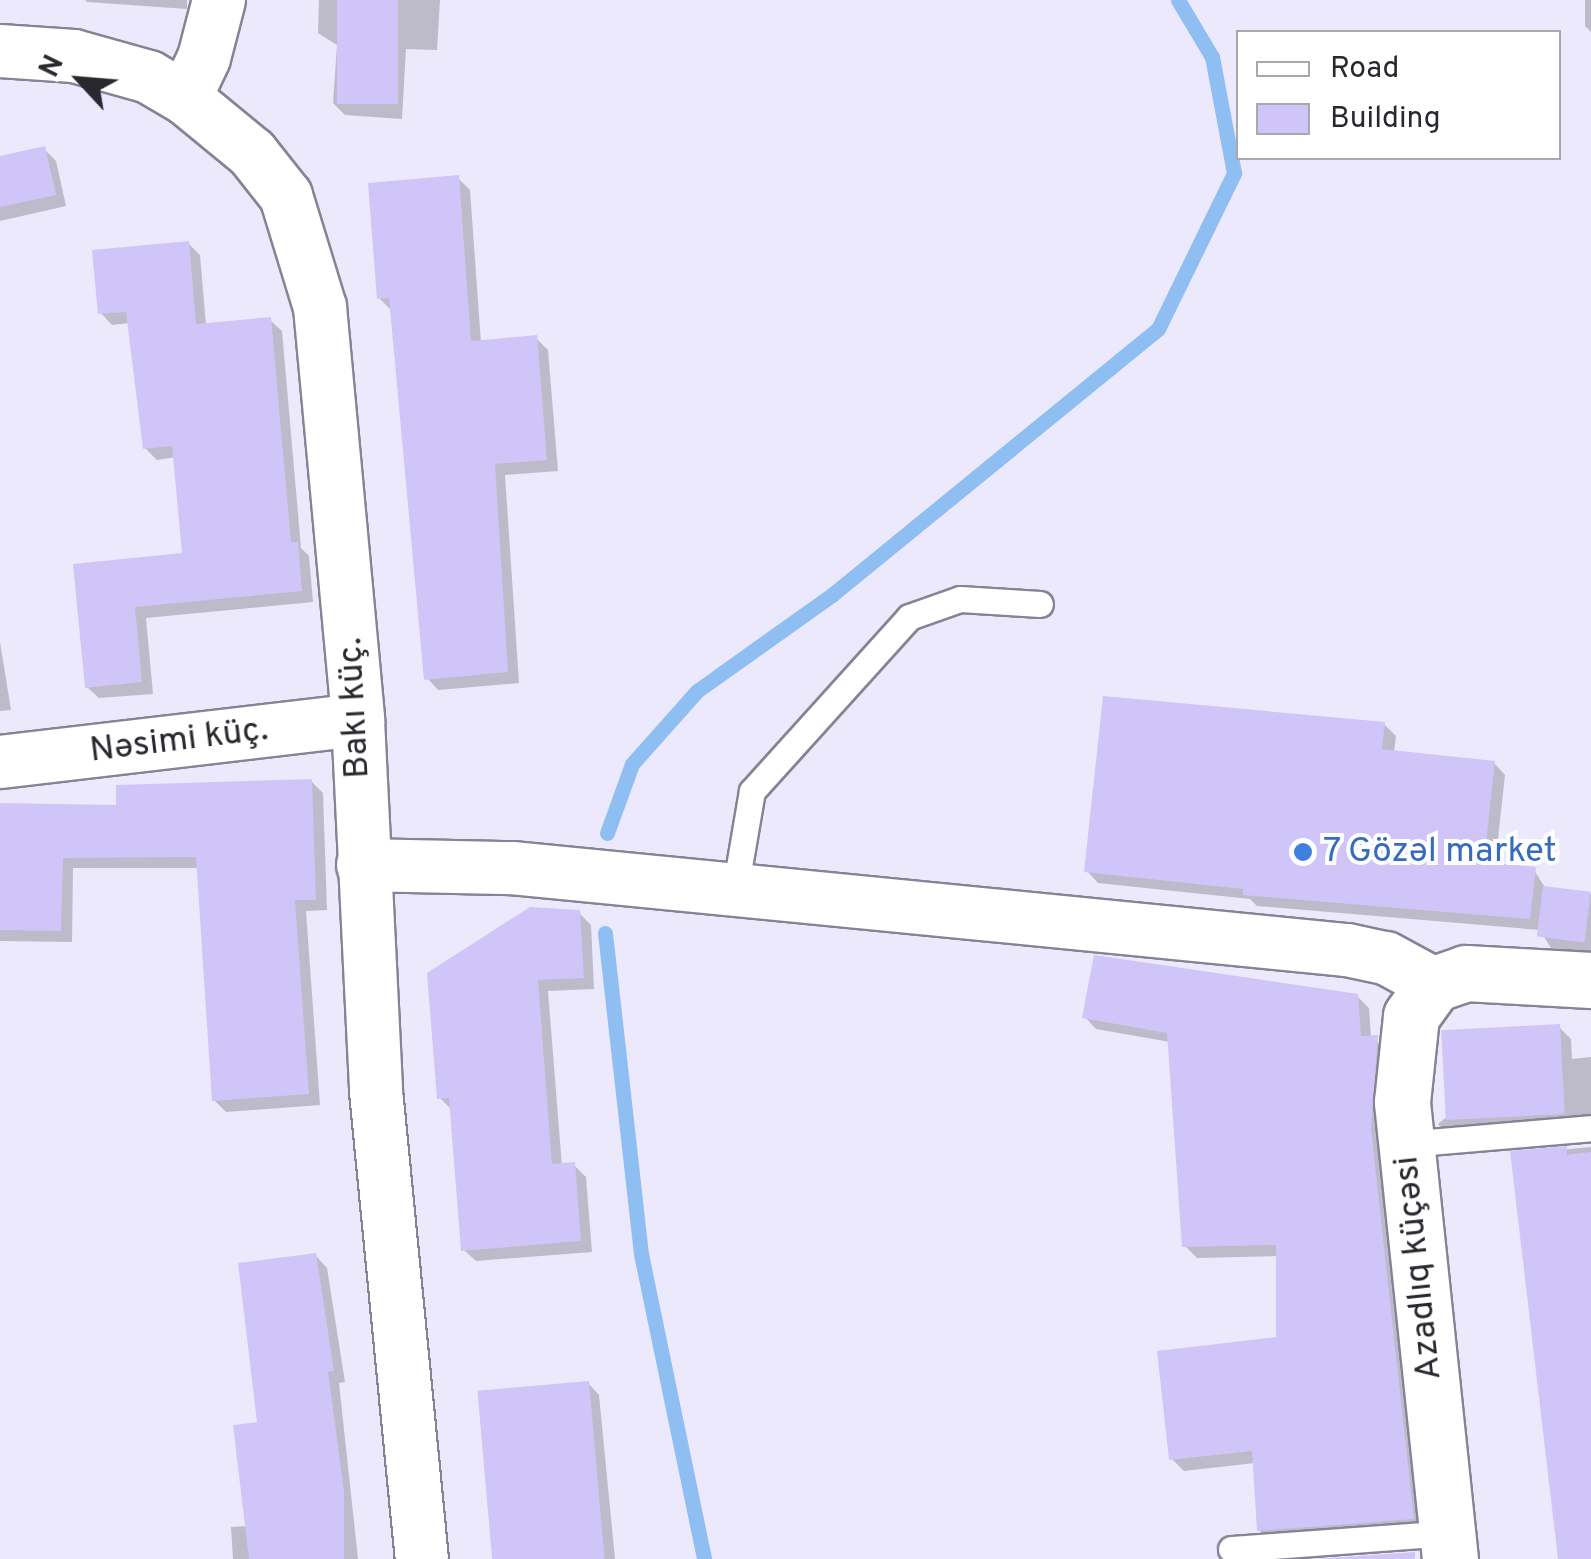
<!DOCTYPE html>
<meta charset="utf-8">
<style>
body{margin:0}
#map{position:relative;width:1591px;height:1559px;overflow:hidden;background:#ede9fd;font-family:Overpass,sans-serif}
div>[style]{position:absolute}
.shadow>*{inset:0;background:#0003}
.stream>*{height:15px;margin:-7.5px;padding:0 7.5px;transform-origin:7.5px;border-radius:7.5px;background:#8fbff2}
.building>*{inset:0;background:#d0c5f8;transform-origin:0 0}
.roads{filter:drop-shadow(2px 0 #868394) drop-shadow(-2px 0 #868394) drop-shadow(0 2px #868394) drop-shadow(0 -2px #868394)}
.service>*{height:25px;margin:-12.5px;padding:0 12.5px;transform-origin:12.5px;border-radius:12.5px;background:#fff}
.minor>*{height:52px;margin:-26px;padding:0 26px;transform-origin:26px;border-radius:26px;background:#fff}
.tertiary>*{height:55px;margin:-27.5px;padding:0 27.5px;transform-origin:27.5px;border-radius:27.5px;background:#fff}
.dots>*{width:28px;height:28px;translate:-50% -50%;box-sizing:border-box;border:5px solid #fff;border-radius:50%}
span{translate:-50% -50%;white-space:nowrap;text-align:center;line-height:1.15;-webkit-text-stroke:8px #fff;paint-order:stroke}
.street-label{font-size:35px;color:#29282f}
.shop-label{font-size:35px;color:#366cbe}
.left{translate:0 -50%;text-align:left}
.legend{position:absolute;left:1236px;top:30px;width:325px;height:130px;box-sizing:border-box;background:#fff;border:2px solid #a9a9ac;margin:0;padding:12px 18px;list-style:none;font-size:30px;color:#29282f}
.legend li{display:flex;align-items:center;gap:20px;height:50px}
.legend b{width:50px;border:2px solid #a9a9ac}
.north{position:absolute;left:30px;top:30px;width:100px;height:100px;-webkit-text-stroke:8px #fff;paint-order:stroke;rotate:296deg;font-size:28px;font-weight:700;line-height:40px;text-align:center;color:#29282f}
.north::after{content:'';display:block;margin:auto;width:35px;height:45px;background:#29282f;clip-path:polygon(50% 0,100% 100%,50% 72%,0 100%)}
</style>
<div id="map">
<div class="shadow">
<div style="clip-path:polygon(85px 0,187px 0,187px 9px,87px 2px)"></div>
<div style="clip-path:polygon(319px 0,440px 0,437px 50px,406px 49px,402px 119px,345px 115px,333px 103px,337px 45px,318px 33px)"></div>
<div style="clip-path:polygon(1585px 0,1591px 0,1591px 32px,1585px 26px)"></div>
<div style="clip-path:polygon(44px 149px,56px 161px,66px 206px,0 221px,0 158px)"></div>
<div style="clip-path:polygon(458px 178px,470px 190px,481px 343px,536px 338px,548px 350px,558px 471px,505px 475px,519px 683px,438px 690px,427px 678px,392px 311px,379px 298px)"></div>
<div style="clip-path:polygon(188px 243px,200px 255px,206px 325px,270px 320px,282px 331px,301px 548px,309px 556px,313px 602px,146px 618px,153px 694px,99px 698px,87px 687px,76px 566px,185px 555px,176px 457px,157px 460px,145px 448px,130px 323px,112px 325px,101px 313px)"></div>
<div style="clip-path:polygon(0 642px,11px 710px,0 711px)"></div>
<div style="clip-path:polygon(1384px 724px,1396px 736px,1394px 753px,1494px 763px,1505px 775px,1495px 866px,1534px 870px,1546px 889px,1591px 894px,1591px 953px,1551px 948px,1540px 930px,1257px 906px,1250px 899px,1098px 883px,1087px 871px)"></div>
<div style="clip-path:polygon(311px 781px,323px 793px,327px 910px,306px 911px,320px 1105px,226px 1112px,214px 1100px,199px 868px,73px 868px,72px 942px,0 941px,0 805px,118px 807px)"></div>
<div style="clip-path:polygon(579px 913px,591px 925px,594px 989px,548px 991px,562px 1166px,574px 1165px,586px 1177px,592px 1252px,476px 1261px,464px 1250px,453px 1111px,440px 1098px)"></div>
<div style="clip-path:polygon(1357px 996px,1369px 1008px,1371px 1038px,1388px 1049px,1425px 1530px,1271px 1542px,1259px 1530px,1255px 1463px,1184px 1471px,1172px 1459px,1278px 1340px,1279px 1256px,1197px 1258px,1185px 1246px,1170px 1042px,1096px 1029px,1085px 1017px)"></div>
<div style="clip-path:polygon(1559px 1027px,1571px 1039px,1572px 1059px,1591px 1057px,1591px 1124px,1450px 1136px,1438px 1124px)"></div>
<div style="clip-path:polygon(1591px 1147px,1591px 1559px,1561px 1559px,1513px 1154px)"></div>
<div style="clip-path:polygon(316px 1256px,327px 1268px,345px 1382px,339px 1383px,358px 1559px,233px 1559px,231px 1527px,247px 1526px,260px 1424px)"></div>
<div style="clip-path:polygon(588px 1383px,599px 1395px,615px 1559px,495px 1559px)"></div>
</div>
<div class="stream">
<div style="left:607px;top:833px;width:73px;rotate:-70.1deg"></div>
<div style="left:632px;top:764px;width:98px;rotate:-48.3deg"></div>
<div style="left:697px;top:691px;width:167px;rotate:-35.5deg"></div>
<div style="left:833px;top:594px;width:419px;rotate:-39.2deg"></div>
<div style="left:1158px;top:329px;width:174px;rotate:-64deg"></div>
<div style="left:1234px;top:173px;width:118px;rotate:-100.7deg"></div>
<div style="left:1212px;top:57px;width:66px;rotate:-120.8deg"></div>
<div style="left:605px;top:933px;width:323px;rotate:83.6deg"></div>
<div style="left:641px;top:1254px;width:311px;rotate:78.3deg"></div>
</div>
<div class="building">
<div style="left:337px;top:0;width:61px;height:104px"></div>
<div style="clip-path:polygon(45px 146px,56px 195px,0 207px,0 156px)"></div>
<div style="clip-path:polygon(459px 175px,471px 341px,537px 335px,547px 460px,495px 464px,508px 672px,424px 680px,389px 298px,377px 299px,368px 183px)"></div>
<div style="clip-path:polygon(189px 241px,196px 324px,271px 317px,291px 542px,298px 542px,302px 591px,135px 607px,142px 682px,85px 688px,73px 564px,182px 553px,172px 446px,143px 449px,126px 312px,98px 314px,92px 250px)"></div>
<div style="clip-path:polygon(1103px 696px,1385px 722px,1382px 749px,1495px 761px,1484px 862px,1536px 867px,1530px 919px,1243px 895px,1243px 889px,1084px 872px)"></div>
<div style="clip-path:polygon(312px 779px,316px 900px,295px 900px,309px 1094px,212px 1101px,196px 857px,63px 858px,61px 931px,0 930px,0 803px,116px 805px,116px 785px)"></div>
<div style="left:1543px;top:886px;width:48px;height:51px;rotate:7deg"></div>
<div style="clip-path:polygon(530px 907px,580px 910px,584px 978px,538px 980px,552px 1164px,575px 1162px,581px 1241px,461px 1251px,449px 1098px,437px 1099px,427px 973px)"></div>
<div style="clip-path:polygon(1094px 955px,1358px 994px,1361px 1036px,1378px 1035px,1371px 1129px,1414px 1519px,1257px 1531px,1252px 1451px,1169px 1460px,1157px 1351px,1276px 1337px,1276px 1245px,1182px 1247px,1167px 1033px,1082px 1018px)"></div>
<div style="left:1560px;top:1024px;width:90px;height:119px;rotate:87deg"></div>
<div style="clip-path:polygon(1567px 1146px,1567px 1155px,1591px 1152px,1591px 1559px,1558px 1559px,1510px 1151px)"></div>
<div style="clip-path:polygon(316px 1253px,334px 1371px,328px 1372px,344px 1491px,344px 1559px,249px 1559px,233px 1425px,257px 1422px,238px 1263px)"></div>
<div style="left:589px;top:1381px;width:179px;height:112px;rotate:85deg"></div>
<div style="clip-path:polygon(1415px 1552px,1415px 1559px,1316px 1559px)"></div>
</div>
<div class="roads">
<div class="service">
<div style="left:735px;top:890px;width:100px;rotate:-80.3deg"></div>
<div style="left:752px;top:791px;width:234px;rotate:-47.9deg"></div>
<div style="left:909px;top:617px;width:54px;rotate:-19.4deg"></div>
<div style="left:960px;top:599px;width:80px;rotate:3.6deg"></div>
<div style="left:1406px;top:1144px;width:186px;rotate:-4.9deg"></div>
<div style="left:1231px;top:1549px;width:218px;rotate:-4.2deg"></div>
</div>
<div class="minor">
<div style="left:0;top:51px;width:74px;rotate:3.9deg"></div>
<div style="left:74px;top:56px;width:78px;rotate:15.6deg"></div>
<div style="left:149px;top:77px;width:42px;rotate:30.3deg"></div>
<div style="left:185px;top:98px;width:87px;rotate:39.4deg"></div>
<div style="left:252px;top:153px;width:55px;rotate:51.7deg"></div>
<div style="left:286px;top:196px;width:116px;rotate:73deg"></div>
<div style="left:320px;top:307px;width:415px;rotate:84.7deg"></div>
<div style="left:358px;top:720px;width:371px;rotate:87.2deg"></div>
<div style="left:376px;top:1091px;width:470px;rotate:84.4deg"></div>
<div style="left:185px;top:98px;width:44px;rotate:-64.6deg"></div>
<div style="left:204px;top:58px;width:60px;rotate:-75.5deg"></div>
<div style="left:0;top:762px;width:360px;rotate:-6.7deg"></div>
<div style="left:363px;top:865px;width:149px;rotate:1.2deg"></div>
<div style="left:512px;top:868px;width:839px;rotate:5.61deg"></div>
<div style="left:1347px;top:950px;width:40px;rotate:12deg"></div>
<div style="left:1386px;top:958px;width:55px;rotate:28.4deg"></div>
</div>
<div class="tertiary">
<div style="left:1450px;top:1559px;width:460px;rotate:-96deg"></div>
<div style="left:1402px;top:1102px;width:86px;rotate:-84deg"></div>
<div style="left:1411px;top:1016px;width:39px;rotate:-54deg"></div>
<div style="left:1434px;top:984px;width:34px;rotate:-19deg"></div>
<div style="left:1466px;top:973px;width:125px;rotate:3.2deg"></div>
</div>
</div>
<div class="dots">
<div style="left:1303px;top:852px;background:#3f7fe0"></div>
</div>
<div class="street-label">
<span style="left:355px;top:708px;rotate:-93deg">Bakı küç.</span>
<span style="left:179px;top:741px;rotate:-7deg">Nəsimi küç.</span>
<span style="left:1419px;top:1268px;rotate:-96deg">Azadlıq küçəsi</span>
</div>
<div class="shop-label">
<span class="left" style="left:1323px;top:852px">7 Gözəl market</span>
</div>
<ul class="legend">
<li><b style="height:12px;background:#fff"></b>Road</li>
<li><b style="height:28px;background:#d0c5f8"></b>Building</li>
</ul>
<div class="north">N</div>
</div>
